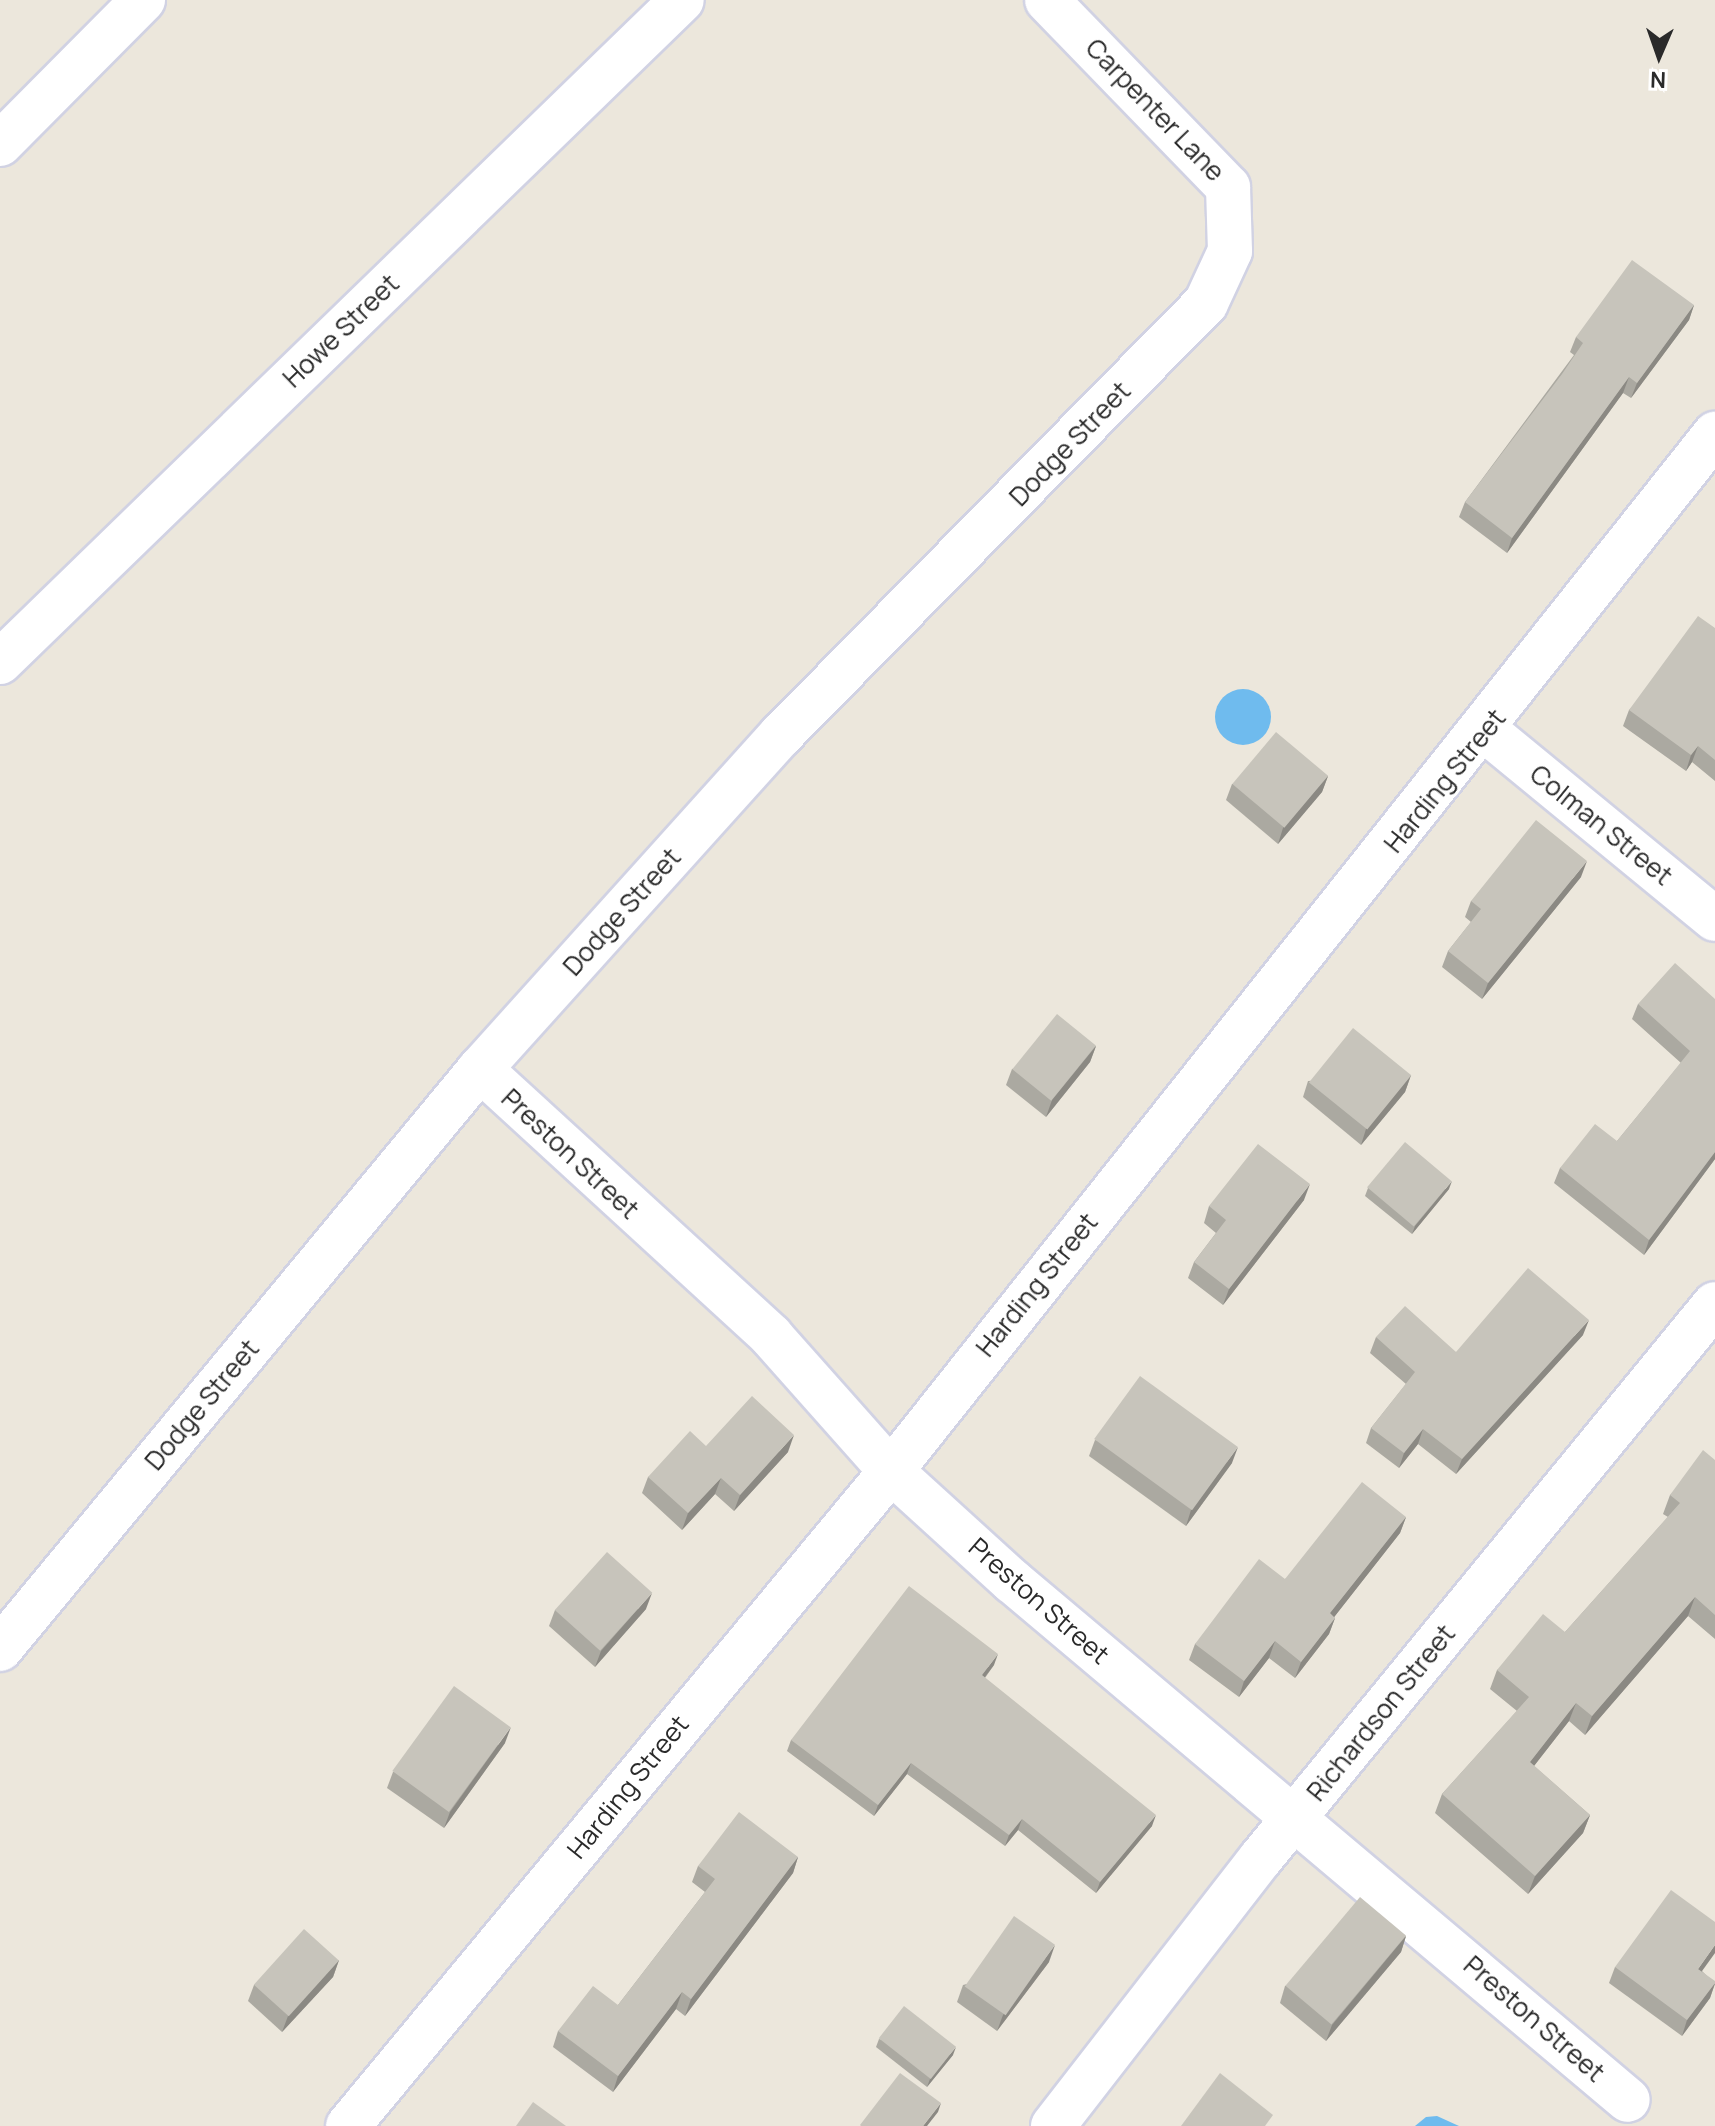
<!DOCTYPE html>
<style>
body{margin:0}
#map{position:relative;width:1715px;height:2126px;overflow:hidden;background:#ece7dc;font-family:Manrope,sans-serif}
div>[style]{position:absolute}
.water>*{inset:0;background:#6fbbee}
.round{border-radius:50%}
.roads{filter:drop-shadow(2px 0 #d1d2e3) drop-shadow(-2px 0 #d1d2e3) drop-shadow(0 2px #d1d2e3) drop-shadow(0 -2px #d1d2e3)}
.minor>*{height:44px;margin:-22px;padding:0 22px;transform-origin:22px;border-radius:22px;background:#fff}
.wall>*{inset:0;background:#aba9a1}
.shaded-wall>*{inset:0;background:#8b8983}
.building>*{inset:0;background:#c7c4bb;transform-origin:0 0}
span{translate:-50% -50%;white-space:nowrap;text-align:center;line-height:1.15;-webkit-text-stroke:6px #fff;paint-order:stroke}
.street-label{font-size:26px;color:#2a2a2a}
.north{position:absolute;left:1619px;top:16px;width:80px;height:80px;-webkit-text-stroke:6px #fff;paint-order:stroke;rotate:182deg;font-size:22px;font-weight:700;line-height:32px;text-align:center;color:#2a2a2a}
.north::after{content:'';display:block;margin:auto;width:28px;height:36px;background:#2a2a2a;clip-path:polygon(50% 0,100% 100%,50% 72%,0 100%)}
</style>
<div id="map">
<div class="water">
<div class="round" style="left:1215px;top:689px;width:56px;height:56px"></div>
<div style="clip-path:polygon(1437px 2116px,1459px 2126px,1415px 2126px,1426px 2117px)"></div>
</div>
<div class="roads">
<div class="minor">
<div style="left:0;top:144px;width:203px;rotate:-45.2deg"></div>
<div style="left:0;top:662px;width:950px;rotate:-44.15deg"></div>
<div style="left:1486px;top:731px;width:296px;rotate:39.4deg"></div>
<div style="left:480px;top:1069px;width:395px;rotate:42.5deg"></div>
<div style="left:771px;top:1336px;width:181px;rotate:48.4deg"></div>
<div style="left:891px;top:1471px;width:164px;rotate:42.3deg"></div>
<div style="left:1012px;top:1581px;width:805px;rotate:40.12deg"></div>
<div style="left:0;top:1649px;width:753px;rotate:-50.39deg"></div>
<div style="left:480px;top:1069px;width:450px;rotate:-48deg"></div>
<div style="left:781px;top:735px;width:606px;rotate:-45.47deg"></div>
<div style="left:1206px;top:303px;width:57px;rotate:-65.2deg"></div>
<div style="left:1230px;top:251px;width:64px;rotate:-91.8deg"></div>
<div style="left:1228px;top:187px;width:260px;rotate:-134.1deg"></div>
<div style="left:348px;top:2126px;width:851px;rotate:-50.34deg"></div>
<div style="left:891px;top:1471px;width:1325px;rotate:-51.53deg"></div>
<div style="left:1053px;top:2126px;width:339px;rotate:-52.2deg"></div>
<div style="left:1261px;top:1858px;width:716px;rotate:-50.67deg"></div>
</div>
</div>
<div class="wall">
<div style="clip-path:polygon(1694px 305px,1689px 320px,1631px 398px,1623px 393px,1507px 553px,1459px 517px,1465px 502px,1574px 355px,1570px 352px,1576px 337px)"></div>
<div style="clip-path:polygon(1715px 628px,1715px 781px,1692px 762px,1686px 771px,1623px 726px,1629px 710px)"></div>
<div style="clip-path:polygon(1328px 776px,1322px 792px,1278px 844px,1226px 800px,1232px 784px)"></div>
<div style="clip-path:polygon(1581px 877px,1482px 999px,1442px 967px,1448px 951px,1471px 922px,1465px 917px,1471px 901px)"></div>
<div style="clip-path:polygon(1715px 999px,1715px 1159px,1644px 1255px,1554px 1183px,1560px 1168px,1617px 1141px,1681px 1063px,1632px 1019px,1638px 1004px)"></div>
<div style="clip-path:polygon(1096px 1046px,1090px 1062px,1046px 1117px,1006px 1085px,1012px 1069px)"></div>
<div style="clip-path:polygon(1411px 1075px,1405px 1092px,1361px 1145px,1303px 1097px,1308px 1081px)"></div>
<div style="clip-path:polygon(1368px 1188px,1449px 1189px,1412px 1234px,1365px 1196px)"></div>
<div style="clip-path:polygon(1304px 1200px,1223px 1305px,1188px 1278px,1194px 1262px,1216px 1233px,1204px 1223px,1209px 1206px)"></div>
<div style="clip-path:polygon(1583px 1335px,1456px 1474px,1418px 1444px,1399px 1468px,1366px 1443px,1371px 1428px,1406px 1384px,1370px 1353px,1376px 1337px,1456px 1352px)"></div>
<div style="clip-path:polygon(1095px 1440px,1232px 1463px,1186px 1526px,1089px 1456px)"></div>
<div style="clip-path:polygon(706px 1446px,788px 1452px,734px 1511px,715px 1494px,682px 1530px,642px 1493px,648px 1477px)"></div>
<div style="clip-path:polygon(1715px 1460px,1715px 1639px,1688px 1616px,1585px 1735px,1569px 1721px,1534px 1766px,1590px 1815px,1583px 1833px,1528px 1894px,1435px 1813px,1442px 1794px,1517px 1711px,1490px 1689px,1497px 1670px,1565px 1632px,1668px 1517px,1663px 1514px,1670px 1495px)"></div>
<div style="clip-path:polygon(1406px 1517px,1400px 1533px,1334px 1617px,1335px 1618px,1329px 1634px,1295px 1678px,1269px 1658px,1239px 1697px,1189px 1660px,1195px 1644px,1285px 1579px)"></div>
<div style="clip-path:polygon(646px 1609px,595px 1667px,549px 1626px,555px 1610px)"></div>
<div style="clip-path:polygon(994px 1665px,985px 1678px,1152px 1826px,1096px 1893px,1018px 1830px,1005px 1846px,907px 1774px,874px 1816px,787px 1751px,791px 1740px)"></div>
<div style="clip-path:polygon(505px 1743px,444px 1828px,387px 1788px,393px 1772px)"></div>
<div style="clip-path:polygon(798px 1857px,793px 1873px,685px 2016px,676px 2009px,613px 2092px,553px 2047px,558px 2031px,618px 2005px,705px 1892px,692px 1882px,698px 1866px)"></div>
<div style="clip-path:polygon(1406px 1936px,1401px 1952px,1326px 2041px,1280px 2003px,1285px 1986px)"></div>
<div style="clip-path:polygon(339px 1960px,333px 1977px,282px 2032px,248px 2001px,254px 1985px)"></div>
<div style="clip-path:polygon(1049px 1962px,997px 2031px,957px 2002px,963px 1985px)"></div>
<div style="clip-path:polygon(1615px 1967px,1702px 1971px,1715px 1984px,1710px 1998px,1682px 2036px,1609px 1983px)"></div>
<div style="clip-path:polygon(879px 2039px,953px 2055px,927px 2087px,876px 2047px)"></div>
</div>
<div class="shaded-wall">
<div style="clip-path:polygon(1694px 305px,1689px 320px,1631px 398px,1637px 383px)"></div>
<div style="clip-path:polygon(1629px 377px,1623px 393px,1507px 553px,1512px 538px)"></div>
<div style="clip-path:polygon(1698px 746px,1692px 762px,1686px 771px,1691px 755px)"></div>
<div style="clip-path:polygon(1328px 776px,1322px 792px,1278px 844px,1283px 828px)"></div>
<div style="clip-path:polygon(1587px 861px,1581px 877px,1482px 999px,1488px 983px)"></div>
<div style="clip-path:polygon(1096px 1046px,1090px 1062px,1046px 1117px,1052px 1100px)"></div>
<div style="clip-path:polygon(1411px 1075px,1405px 1092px,1361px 1145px,1366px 1129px)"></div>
<div style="clip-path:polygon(1715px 1152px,1715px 1159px,1644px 1255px,1649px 1240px)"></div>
<div style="clip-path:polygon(1452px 1181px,1449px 1189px,1412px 1234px,1415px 1226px)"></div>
<div style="clip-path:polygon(1310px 1184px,1304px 1200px,1223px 1305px,1229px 1289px)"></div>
<div style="clip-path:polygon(1589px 1320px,1583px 1335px,1456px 1474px,1462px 1459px)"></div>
<div style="clip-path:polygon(1423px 1429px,1418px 1444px,1399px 1468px,1404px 1453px)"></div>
<div style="clip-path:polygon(794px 1435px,788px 1452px,734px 1511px,740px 1495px)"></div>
<div style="clip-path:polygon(1238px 1447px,1232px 1463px,1186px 1526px,1191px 1510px)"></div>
<div style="clip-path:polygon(721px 1478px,715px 1494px,682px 1530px,688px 1513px)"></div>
<div style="clip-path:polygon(1406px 1517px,1400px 1533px,1324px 1630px,1330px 1613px)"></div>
<div style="clip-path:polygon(652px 1593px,646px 1609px,595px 1667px,601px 1651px)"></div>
<div style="clip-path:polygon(1695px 1597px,1688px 1616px,1585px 1735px,1592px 1716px)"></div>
<div style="clip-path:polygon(1335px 1618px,1329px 1634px,1295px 1678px,1301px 1662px)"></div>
<div style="clip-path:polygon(1275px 1641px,1269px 1658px,1239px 1697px,1244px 1681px)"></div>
<div style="clip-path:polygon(998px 1654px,994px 1665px,978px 1686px,982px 1675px)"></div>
<div style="clip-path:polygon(1576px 1703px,1569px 1721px,1523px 1780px,1530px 1762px)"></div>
<div style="clip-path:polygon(511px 1727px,505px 1743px,444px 1828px,450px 1812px)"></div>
<div style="clip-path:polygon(911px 1763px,907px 1774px,874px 1816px,878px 1805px)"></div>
<div style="clip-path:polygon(1156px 1815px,1152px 1826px,1096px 1893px,1100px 1882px)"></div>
<div style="clip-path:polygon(1590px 1815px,1583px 1833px,1528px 1894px,1535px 1876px)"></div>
<div style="clip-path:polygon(1022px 1819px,1018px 1830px,1005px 1846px,1009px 1835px)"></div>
<div style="clip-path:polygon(798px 1857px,793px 1873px,685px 2016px,691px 1999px)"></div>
<div style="clip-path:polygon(1406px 1936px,1401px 1952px,1326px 2041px,1332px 2025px)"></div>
<div style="clip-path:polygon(1055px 1945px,1049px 1962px,997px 2031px,1003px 2015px)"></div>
<div style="clip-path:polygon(1715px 1945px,1715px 1953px,1692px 1985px,1698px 1969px)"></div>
<div style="clip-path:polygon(339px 1960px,333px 1977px,282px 2032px,288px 2016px)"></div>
<div style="clip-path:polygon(1715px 1983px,1710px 1998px,1682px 2036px,1687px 2020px)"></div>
<div style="clip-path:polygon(682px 1992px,676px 2009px,613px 2092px,618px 2076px)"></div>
<div style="clip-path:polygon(956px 2047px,953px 2055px,927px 2087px,930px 2079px)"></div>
<div style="clip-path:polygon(941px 2103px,938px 2112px,927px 2126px,923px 2126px)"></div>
</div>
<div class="building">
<div style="clip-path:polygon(1632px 260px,1694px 305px,1637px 383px,1629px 377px,1512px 538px,1465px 502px,1562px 374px,1583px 343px,1576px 337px)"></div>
<div style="clip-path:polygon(1698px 616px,1715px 628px,1715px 760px,1698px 746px,1691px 755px,1629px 710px)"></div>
<div style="left:1276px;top:732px;width:68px;height:68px;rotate:40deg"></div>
<div style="clip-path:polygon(1536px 820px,1587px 861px,1488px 983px,1448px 951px,1481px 909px,1471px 901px)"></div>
<div style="clip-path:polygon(1675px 963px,1715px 999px,1715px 1152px,1649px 1240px,1560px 1168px,1595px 1124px,1617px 1141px,1690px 1051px,1638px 1004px)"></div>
<div style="left:1057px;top:1014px;width:50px;height:71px;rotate:39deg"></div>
<div style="left:1353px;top:1028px;width:75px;height:70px;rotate:39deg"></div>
<div style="left:1405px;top:1142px;width:61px;height:59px;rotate:40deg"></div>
<div style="clip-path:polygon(1258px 1144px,1310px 1184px,1229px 1289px,1194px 1262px,1226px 1220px,1209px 1206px)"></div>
<div style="clip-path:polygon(1528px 1268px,1589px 1320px,1462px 1459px,1423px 1429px,1404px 1453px,1371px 1428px,1415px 1372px,1376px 1337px,1405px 1306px,1456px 1352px)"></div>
<div style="left:1140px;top:1376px;width:121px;height:78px;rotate:36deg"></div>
<div style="clip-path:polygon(752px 1396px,794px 1435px,740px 1495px,721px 1478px,688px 1513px,648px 1477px,690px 1431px,706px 1446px)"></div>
<div style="clip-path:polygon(1703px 1450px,1715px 1460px,1715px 1615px,1695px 1597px,1592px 1716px,1576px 1703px,1530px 1762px,1590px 1815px,1535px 1876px,1442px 1794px,1529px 1697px,1497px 1670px,1543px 1614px,1565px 1632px,1680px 1503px,1670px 1495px)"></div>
<div style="clip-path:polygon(1362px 1482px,1406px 1517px,1330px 1613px,1335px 1618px,1301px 1662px,1275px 1641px,1244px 1681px,1195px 1644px,1259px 1559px,1285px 1579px)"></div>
<div style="left:607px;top:1552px;width:61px;height:78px;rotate:42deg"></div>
<div style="clip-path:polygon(909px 1586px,998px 1654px,982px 1675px,1156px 1815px,1100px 1882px,1022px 1819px,1009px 1835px,911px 1763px,878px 1805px,791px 1740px)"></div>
<div style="left:454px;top:1686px;width:70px;height:105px;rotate:36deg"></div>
<div style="clip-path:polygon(739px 1812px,798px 1857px,691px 1999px,682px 1992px,618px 2076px,558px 2031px,593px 1986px,618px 2005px,715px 1879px,698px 1866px)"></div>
<div style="clip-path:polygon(1671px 1890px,1715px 1922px,1715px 1945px,1698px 1969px,1715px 1981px,1715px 1983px,1687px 2020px,1615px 1967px)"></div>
<div style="left:1360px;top:1897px;width:60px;height:116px;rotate:40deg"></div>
<div style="left:1014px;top:1916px;width:50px;height:86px;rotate:35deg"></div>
<div style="left:304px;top:1929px;width:47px;height:75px;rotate:42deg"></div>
<div style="left:904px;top:2006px;width:66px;height:41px;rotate:38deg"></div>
<div style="clip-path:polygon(900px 2073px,941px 2103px,923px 2126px,861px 2126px,860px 2125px)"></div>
<div style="clip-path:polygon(1220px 2073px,1273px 2115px,1265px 2126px,1181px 2126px)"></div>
<div style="clip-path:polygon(533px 2102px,566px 2126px,516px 2126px)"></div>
</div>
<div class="street-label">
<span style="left:1155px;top:110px;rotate:46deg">Carpenter Lane</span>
<span style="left:341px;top:331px;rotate:-44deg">Howe Street</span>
<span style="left:1070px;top:444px;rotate:-46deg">Dodge Street</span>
<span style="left:1445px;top:781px;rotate:-51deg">Harding Street</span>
<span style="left:1601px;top:825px;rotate:39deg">Colman Street</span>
<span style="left:622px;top:912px;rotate:-48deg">Dodge Street</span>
<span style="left:570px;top:1154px;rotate:43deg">Preston Street</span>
<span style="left:1037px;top:1285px;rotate:-51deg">Harding Street</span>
<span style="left:202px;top:1405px;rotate:-50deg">Dodge Street</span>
<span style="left:1039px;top:1601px;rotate:41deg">Preston Street</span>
<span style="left:1381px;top:1713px;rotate:-51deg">Richardson Street</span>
<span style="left:628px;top:1787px;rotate:-51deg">Harding Street</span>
<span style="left:1534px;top:2019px;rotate:41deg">Preston Street</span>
</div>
<div class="north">N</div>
</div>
